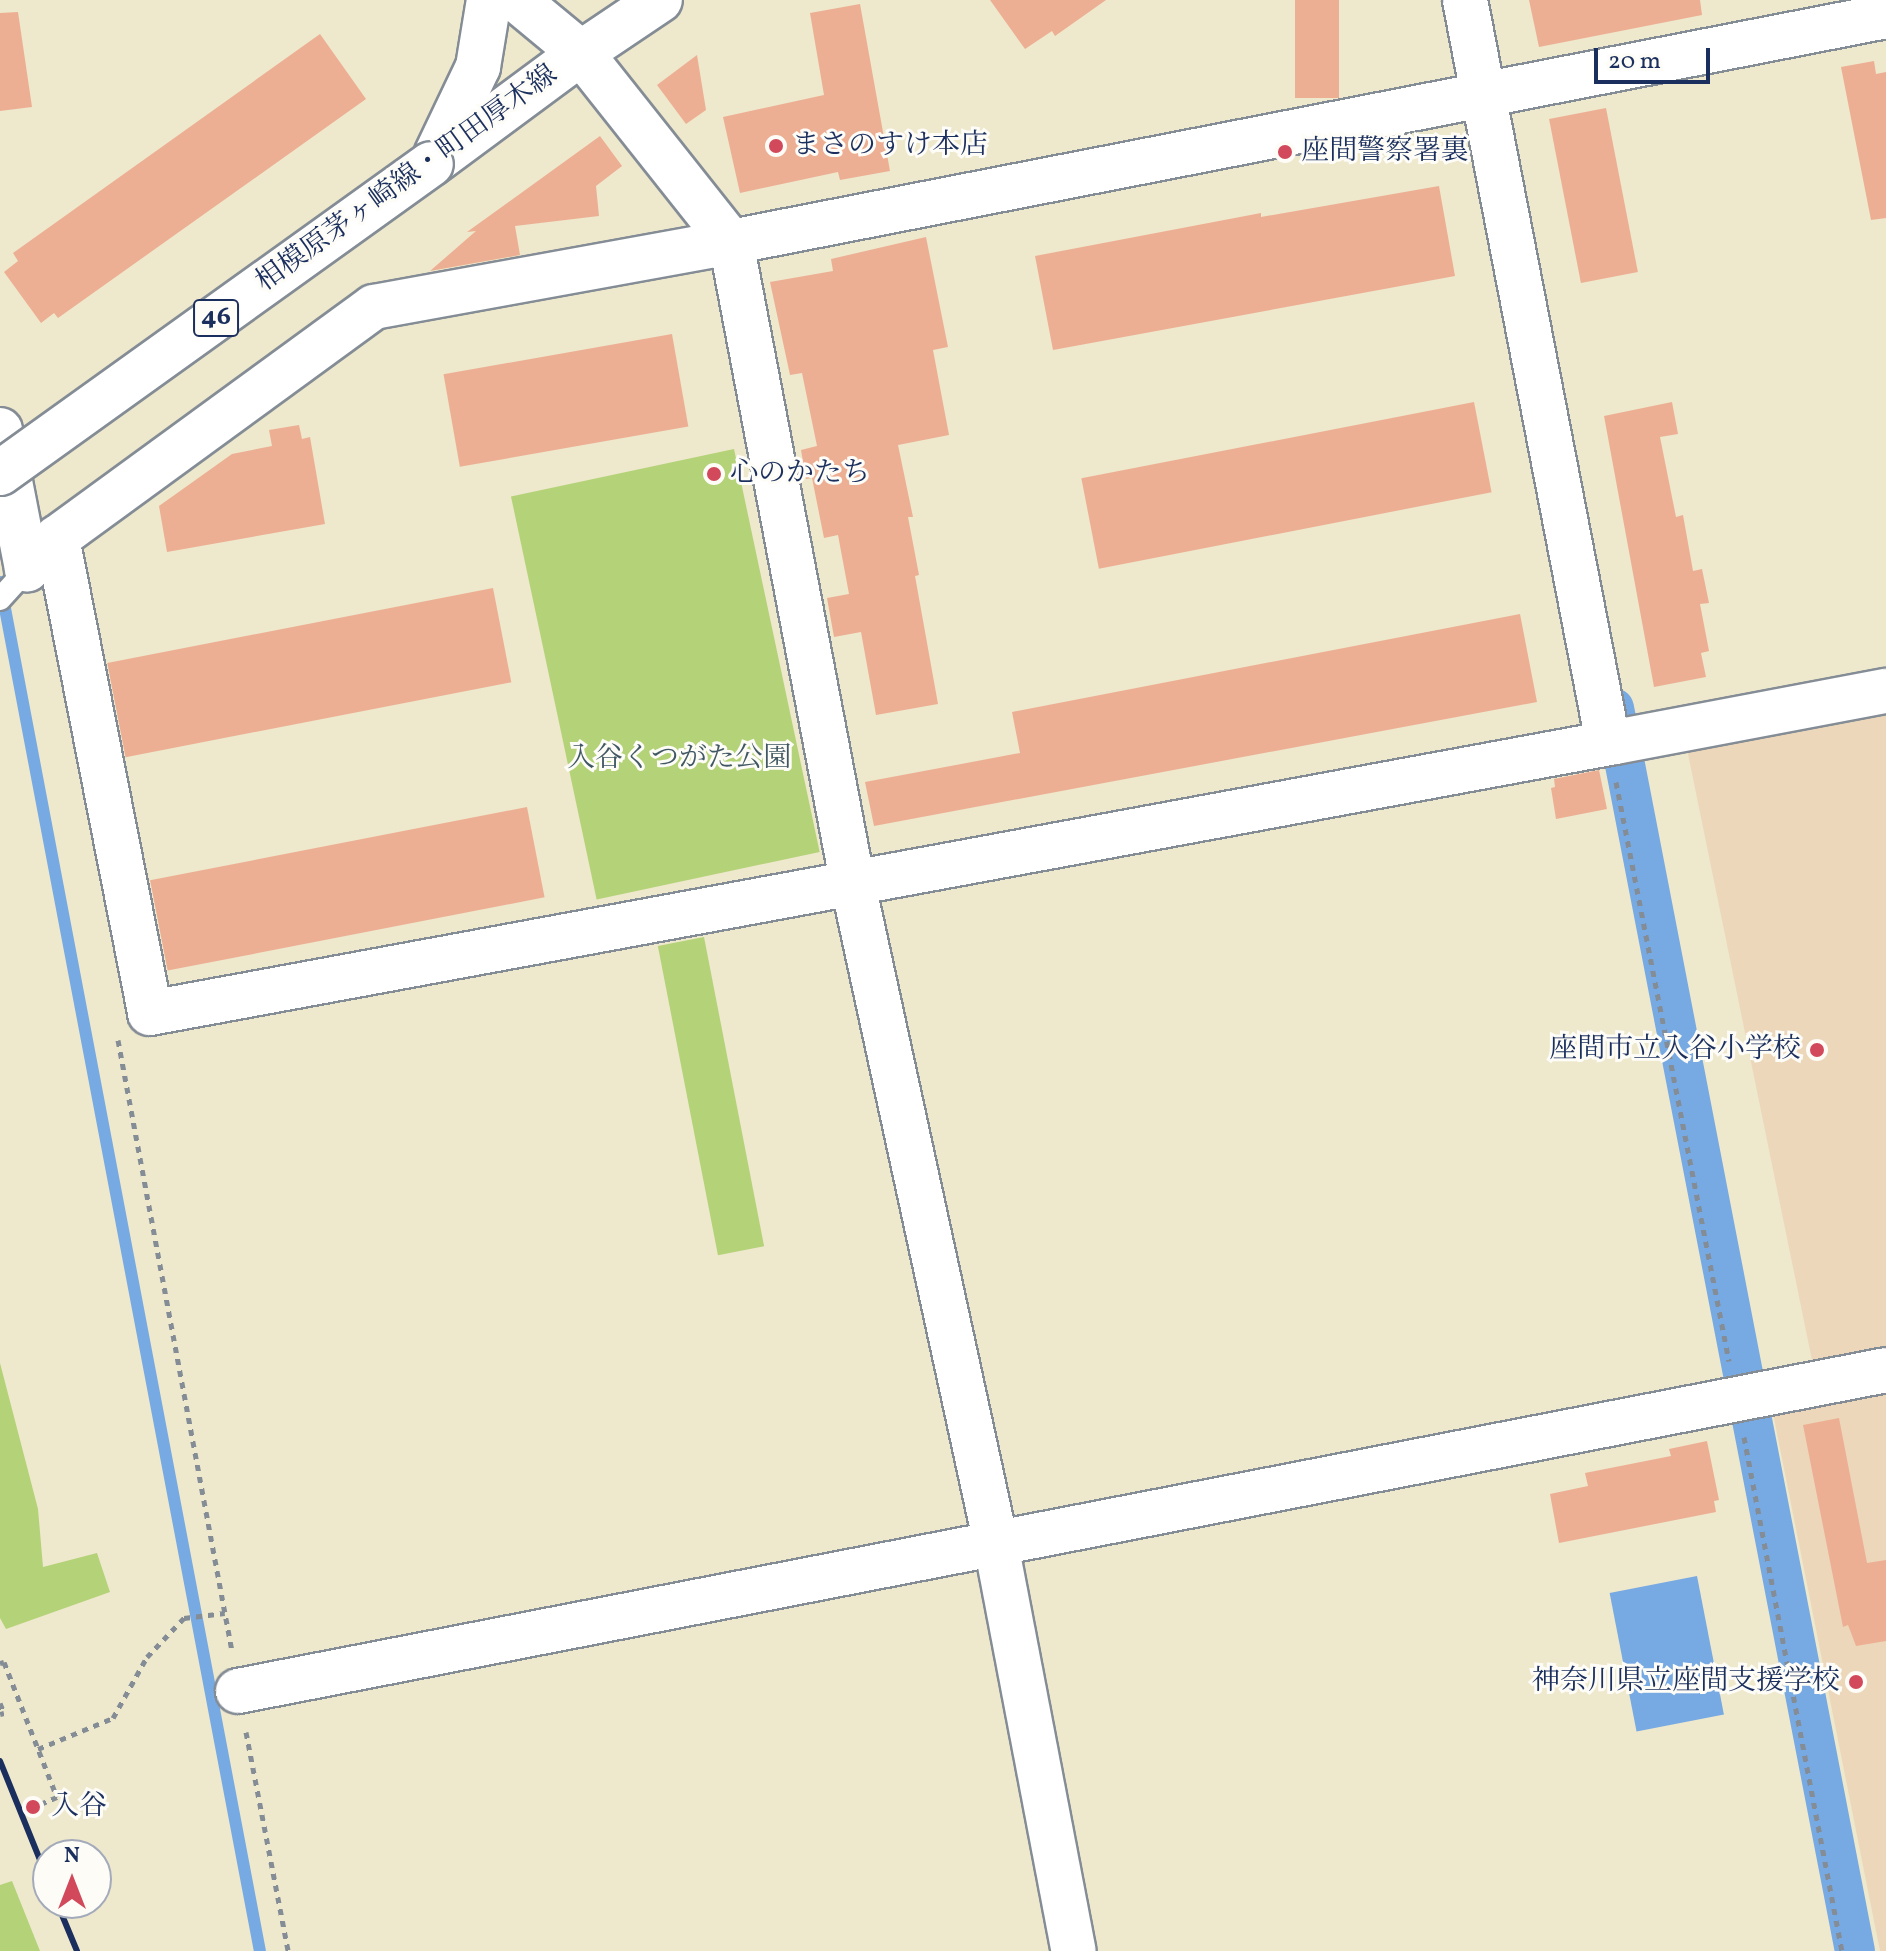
<!DOCTYPE html>
<meta charset="utf-8">
<style>
body{margin:0}
#map{position:relative;width:1886px;height:1951px;overflow:hidden;background:#eee8cc;font-family:Vollkorn,"Noto Serif JP",serif}
div>[style]{position:absolute}
.built>*{inset:0;background:#ecd7ba}
.green>*{inset:0;background:#b4d278;transform-origin:0 0}
.water>*{inset:0;background:#77a9e3;transform-origin:0 0}
.stream>*{height:12px;margin:-6px;padding:0 6px;transform-origin:6px;border-radius:6px;background:#77a9e3}
.canal>*{height:40px;margin:-20px;padding:0 20px;transform-origin:20px;border-radius:20px;background:#77a9e3}
.building>*{inset:0;background:#edaf93;transform-origin:0 0}
.path>*{height:5px;margin-top:-2.5px;transform-origin:0;background:repeating-linear-gradient(90deg,#848c95 0 6px,transparent 0 12px)}
.roads{filter:drop-shadow(2px 0 #848c95) drop-shadow(-2px 0 #848c95) drop-shadow(0 2px #848c95) drop-shadow(0 -2px #848c95)}
.service>*{height:22px;margin:-11px;padding:0 11px;transform-origin:11px;border-radius:11px;background:#fff}
.minor>*{height:44px;margin:-22px;padding:0 22px;transform-origin:22px;border-radius:22px;background:#fff}
.tertiary>*{height:44px;margin:-22px;padding:0 22px;transform-origin:22px;border-radius:22px;background:#fff}
.primary>*{height:44px;margin:-22px;padding:0 22px;transform-origin:22px;border-radius:22px;background:#fff}
.rail>*{height:6px;margin:-3px;padding:0 3px;transform-origin:3px;border-radius:3px;background:#1b2f5e}
.bridges{filter:drop-shadow(2px 0 #848c95) drop-shadow(-2px 0 #848c95) drop-shadow(0 2px #848c95) drop-shadow(0 -2px #848c95)}
.primary-bridge>*{height:44px;margin:-22px;padding:0 22px;transform-origin:22px;border-radius:22px;background:#fff}
.dots>*{width:22px;height:22px;translate:-50% -50%;box-sizing:border-box;border:4px solid #fdfcf7;border-radius:50%}
span{translate:-50% -50%;white-space:nowrap;text-align:center;line-height:1.15;-webkit-text-stroke:6px #fdfcf7;paint-order:stroke}
.shield-label span{padding:2px 6px;background:#fdfcf7;border:2px solid;border-radius:6px;-webkit-text-stroke-width:0}
.shield-label{font-size:26px;color:#1b2f5e;font-weight:700}
.poi-label{font-size:28px;color:#1b2f5e}
.left{translate:0 -50%;text-align:left}
.right{translate:-100% -50%;text-align:right}
.street-label{font-size:28px;color:#1b2f5e}
.park-label{font-size:28px;color:#415864}
.north{position:absolute;left:32px;top:1839px;width:80px;height:80px;box-sizing:border-box;background:#fdfcf7;border:2px solid #a3aaba;border-radius:50%;rotate:0deg;font-size:22px;font-weight:700;line-height:32px;text-align:center;color:#1b2f5e}
.north::after{content:'';display:block;margin:auto;width:28px;height:36px;background:#d1495b;clip-path:polygon(50% 0,100% 100%,50% 72%,0 100%)}
.scale{position:absolute;left:1594px;top:48px;width:116px;height:36px;box-sizing:border-box;border:4px solid #1b2f5e;border-top:0;padding-left:10px;font-size:24px;line-height:28px;white-space:nowrap;color:#1b2f5e;-webkit-text-stroke:6px #fdfcf7;paint-order:stroke}
</style>
<div id="map">
<div class="built">
<div style="clip-path:polygon(1886px 710px,1886px 1351px,1813px 1365px,1687px 749px)"></div>
<div style="clip-path:polygon(1886px 1392px,1886px 1951px,1880px 1951px,1773px 1413px)"></div>
</div>
<div class="green">
<div style="left:734px;top:449px;width:412px;height:228px;rotate:78deg"></div>
<div style="left:704px;top:937px;width:315px;height:47px;rotate:79deg"></div>
<div style="clip-path:polygon(0 1363px,38px 1509px,43px 1567px,97px 1553px,110px 1592px,6px 1629px,0 1618px)"></div>
<div style="clip-path:polygon(12px 1881px,40px 1951px,0 1951px,0 1885px)"></div>
</div>
<div class="water">
<div style="left:1697px;top:1576px;width:141px;height:89px;rotate:79deg"></div>
</div>
<div class="stream">
<div style="left:0;top:582px;width:1393px;rotate:79.25deg"></div>
</div>
<div class="canal">
<div style="left:1614px;top:708px;width:1266px;rotate:79.03deg"></div>
</div>
<div class="building">
<div style="clip-path:polygon(990px 0,1106px 0,1055px 36px,1052px 31px,1025px 49px)"></div>
<div style="left:1295px;top:0;width:44px;height:98px"></div>
<div style="clip-path:polygon(1529px 0,1700px 0,1702px 15px,1539px 47px)"></div>
<div style="clip-path:polygon(860px 4px,890px 171px,840px 180px,838px 172px,740px 193px,723px 117px,824px 95px,810px 13px)"></div>
<div style="clip-path:polygon(18px 12px,32px 107px,0 111px,0 13px)"></div>
<div style="clip-path:polygon(320px 34px,366px 99px,58px 318px,54px 313px,41px 323px,4px 272px,18px 261px,13px 253px)"></div>
<div style="clip-path:polygon(697px 55px,706px 110px,686px 124px,657px 85px)"></div>
<div style="clip-path:polygon(1874px 61px,1876px 74px,1886px 72px,1886px 218px,1871px 220px,1841px 67px)"></div>
<div style="left:1606px;top:108px;width:167px;height:58px;rotate:79deg"></div>
<div style="clip-path:polygon(600px 136px,622px 166px,596px 186px,599px 216px,515px 226px,520px 255px,430px 271px,476px 231px,467px 232px)"></div>
<div style="clip-path:polygon(1439px 186px,1455px 276px,1053px 350px,1035px 256px,1261px 213px,1261px 217px)"></div>
<div style="clip-path:polygon(926px 237px,948px 347px,933px 350px,949px 435px,898px 445px,913px 517px,908px 517px,919px 575px,915px 576px,938px 704px,876px 715px,861px 632px,834px 637px,827px 598px,849px 594px,838px 535px,824px 538px,812px 478px,806px 479px,801px 450px,817px 446px,802px 373px,790px 375px,770px 282px,833px 271px,831px 259px)"></div>
<div style="left:672px;top:334px;width:94px;height:232px;rotate:80deg"></div>
<div style="left:1474px;top:402px;width:92px;height:400px;rotate:79deg"></div>
<div style="clip-path:polygon(1672px 402px,1678px 434px,1660px 437px,1676px 517px,1683px 515px,1693px 571px,1702px 569px,1709px 603px,1700px 604px,1709px 651px,1701px 653px,1706px 677px,1654px 687px,1604px 416px)"></div>
<div style="clip-path:polygon(299px 425px,302px 439px,310px 437px,325px 524px,167px 552px,159px 506px,232px 454px,272px 446px,269px 430px)"></div>
<div style="left:493px;top:588px;width:96px;height:393px;rotate:79deg"></div>
<div style="clip-path:polygon(1520px 614px,1537px 702px,874px 826px,865px 782px,1020px 753px,1012px 712px)"></div>
<div style="clip-path:polygon(1599px 770px,1607px 809px,1556px 819px,1551px 788px,1555px 787px,1554px 779px)"></div>
<div style="left:527px;top:807px;width:92px;height:384px;rotate:79deg"></div>
<div style="clip-path:polygon(1839px 1418px,1867px 1563px,1886px 1560px,1886px 1641px,1856px 1646px,1848px 1625px,1843px 1627px,1803px 1425px)"></div>
<div style="clip-path:polygon(1707px 1441px,1719px 1500px,1714px 1501px,1716px 1512px,1559px 1543px,1550px 1494px,1588px 1486px,1585px 1473px,1671px 1456px,1669px 1449px)"></div>
</div>
<div class="path">
<div style="left:1616px;top:782px;width:590px;rotate:78.96deg"></div>
<div style="left:118px;top:1040px;width:622px;rotate:79.43deg"></div>
<div style="left:1744px;top:1437px;width:523px;rotate:79.21deg"></div>
<div style="left:0;top:1663px;width:4px;rotate:-14deg"></div>
<div style="left:4px;top:1662px;width:145px;rotate:68.6deg"></div>
<div style="left:57px;top:1797px;width:15px;rotate:157deg"></div>
<div style="left:0;top:1703px;width:11px;rotate:68deg"></div>
<div style="left:4px;top:1713px;width:4px;rotate:166deg"></div>
<div style="left:246px;top:1732px;width:223px;rotate:79.1deg"></div>
<div style="left:38px;top:1749px;width:81px;rotate:-22.5deg"></div>
<div style="left:113px;top:1718px;width:70px;rotate:-60.9deg"></div>
<div style="left:147px;top:1657px;width:54px;rotate:-46.5deg"></div>
<div style="left:184px;top:1618px;width:41px;rotate:-7deg"></div>
</div>
<div class="roads">
<div class="service">
<div style="left:0;top:599px;width:40px;rotate:-48deg"></div>
</div>
<div class="minor">
<div style="left:1465px;top:0;width:756px;rotate:79.09deg"></div>
<div style="left:0;top:430px;width:142px;rotate:79deg"></div>
<div style="left:1615px;top:742px;width:276px;rotate:-10.7deg"></div>
<div style="left:852px;top:880px;width:679px;rotate:77.76deg"></div>
<div style="left:996px;top:1544px;width:414px;rotate:79.2deg"></div>
<div style="left:238px;top:1691px;width:1679px;rotate:-11.02deg"></div>
</div>
<div class="tertiary">
<div style="left:581px;top:53px;width:241px;rotate:51.6deg"></div>
<div style="left:731px;top:242px;width:649px;rotate:79.26deg"></div>
<div style="left:57px;top:538px;width:484px;rotate:78.9deg"></div>
<div style="left:150px;top:1013px;width:1490px;rotate:-10.48deg"></div>
<div style="left:27px;top:569px;width:43px;rotate:-45.9deg"></div>
<div style="left:57px;top:538px;width:392px;rotate:-36.1deg"></div>
<div style="left:374px;top:307px;width:363px;rotate:-10.3deg"></div>
<div style="left:731px;top:242px;width:1177px;rotate:-11.07deg"></div>
</div>
<div class="primary">
<div style="left:517px;top:0;width:83px;rotate:39.6deg"></div>
<div style="left:436px;top:155px;width:98px;rotate:-64.5deg"></div>
<div style="left:478px;top:67px;width:68px;rotate:-80.7deg"></div>
<div style="left:431px;top:164px;width:187px;rotate:-36.5deg"></div>
<div style="left:581px;top:53px;width:95px;rotate:-33.9deg"></div>
</div>
</div>
<div class="rail">
<div style="left:0;top:1761px;width:128px;rotate:68deg"></div>
<div style="left:57px;top:1903px;width:52px;rotate:67.4deg"></div>
</div>
<div class="bridges">
<div class="primary-bridge">
<div style="left:0;top:473px;width:530px;rotate:-35.64deg"></div>
</div>
</div>
<div class="dots">
<div style="left:776px;top:146px;background:#d1495b"></div>
<div style="left:1285px;top:152px;background:#d1495b"></div>
<div style="left:714px;top:474px;background:#d1495b"></div>
<div style="left:1817px;top:1050px;background:#d1495b"></div>
<div style="left:1856px;top:1682px;background:#d1495b"></div>
<div style="left:33px;top:1807px;background:#d1495b"></div>
</div>
<div class="shield-label">
<span style="left:216px;top:318px">46</span>
</div>
<div class="poi-label">
<span class="left" style="left:792px;top:146px">まさのすけ本店</span>
<span class="left" style="left:1301px;top:152px">座間警察署裏</span>
<span class="left" style="left:730px;top:474px">心のかたち</span>
<span class="right" style="left:1801px;top:1050px">座間市立入谷小学校</span>
<span class="right" style="left:1840px;top:1682px">神奈川県立座間支援学校</span>
<span class="left" style="left:51px;top:1807px">入谷</span>
</div>
<div class="street-label">
<span style="left:407px;top:179px;rotate:-36deg">相模原茅ヶ崎線・町田厚木線</span>
</div>
<div class="park-label">
<span style="left:679px;top:759px">入谷くつがた公園</span>
</div>
<div class="north">N</div>
<div class="scale">20 m</div>
</div>
